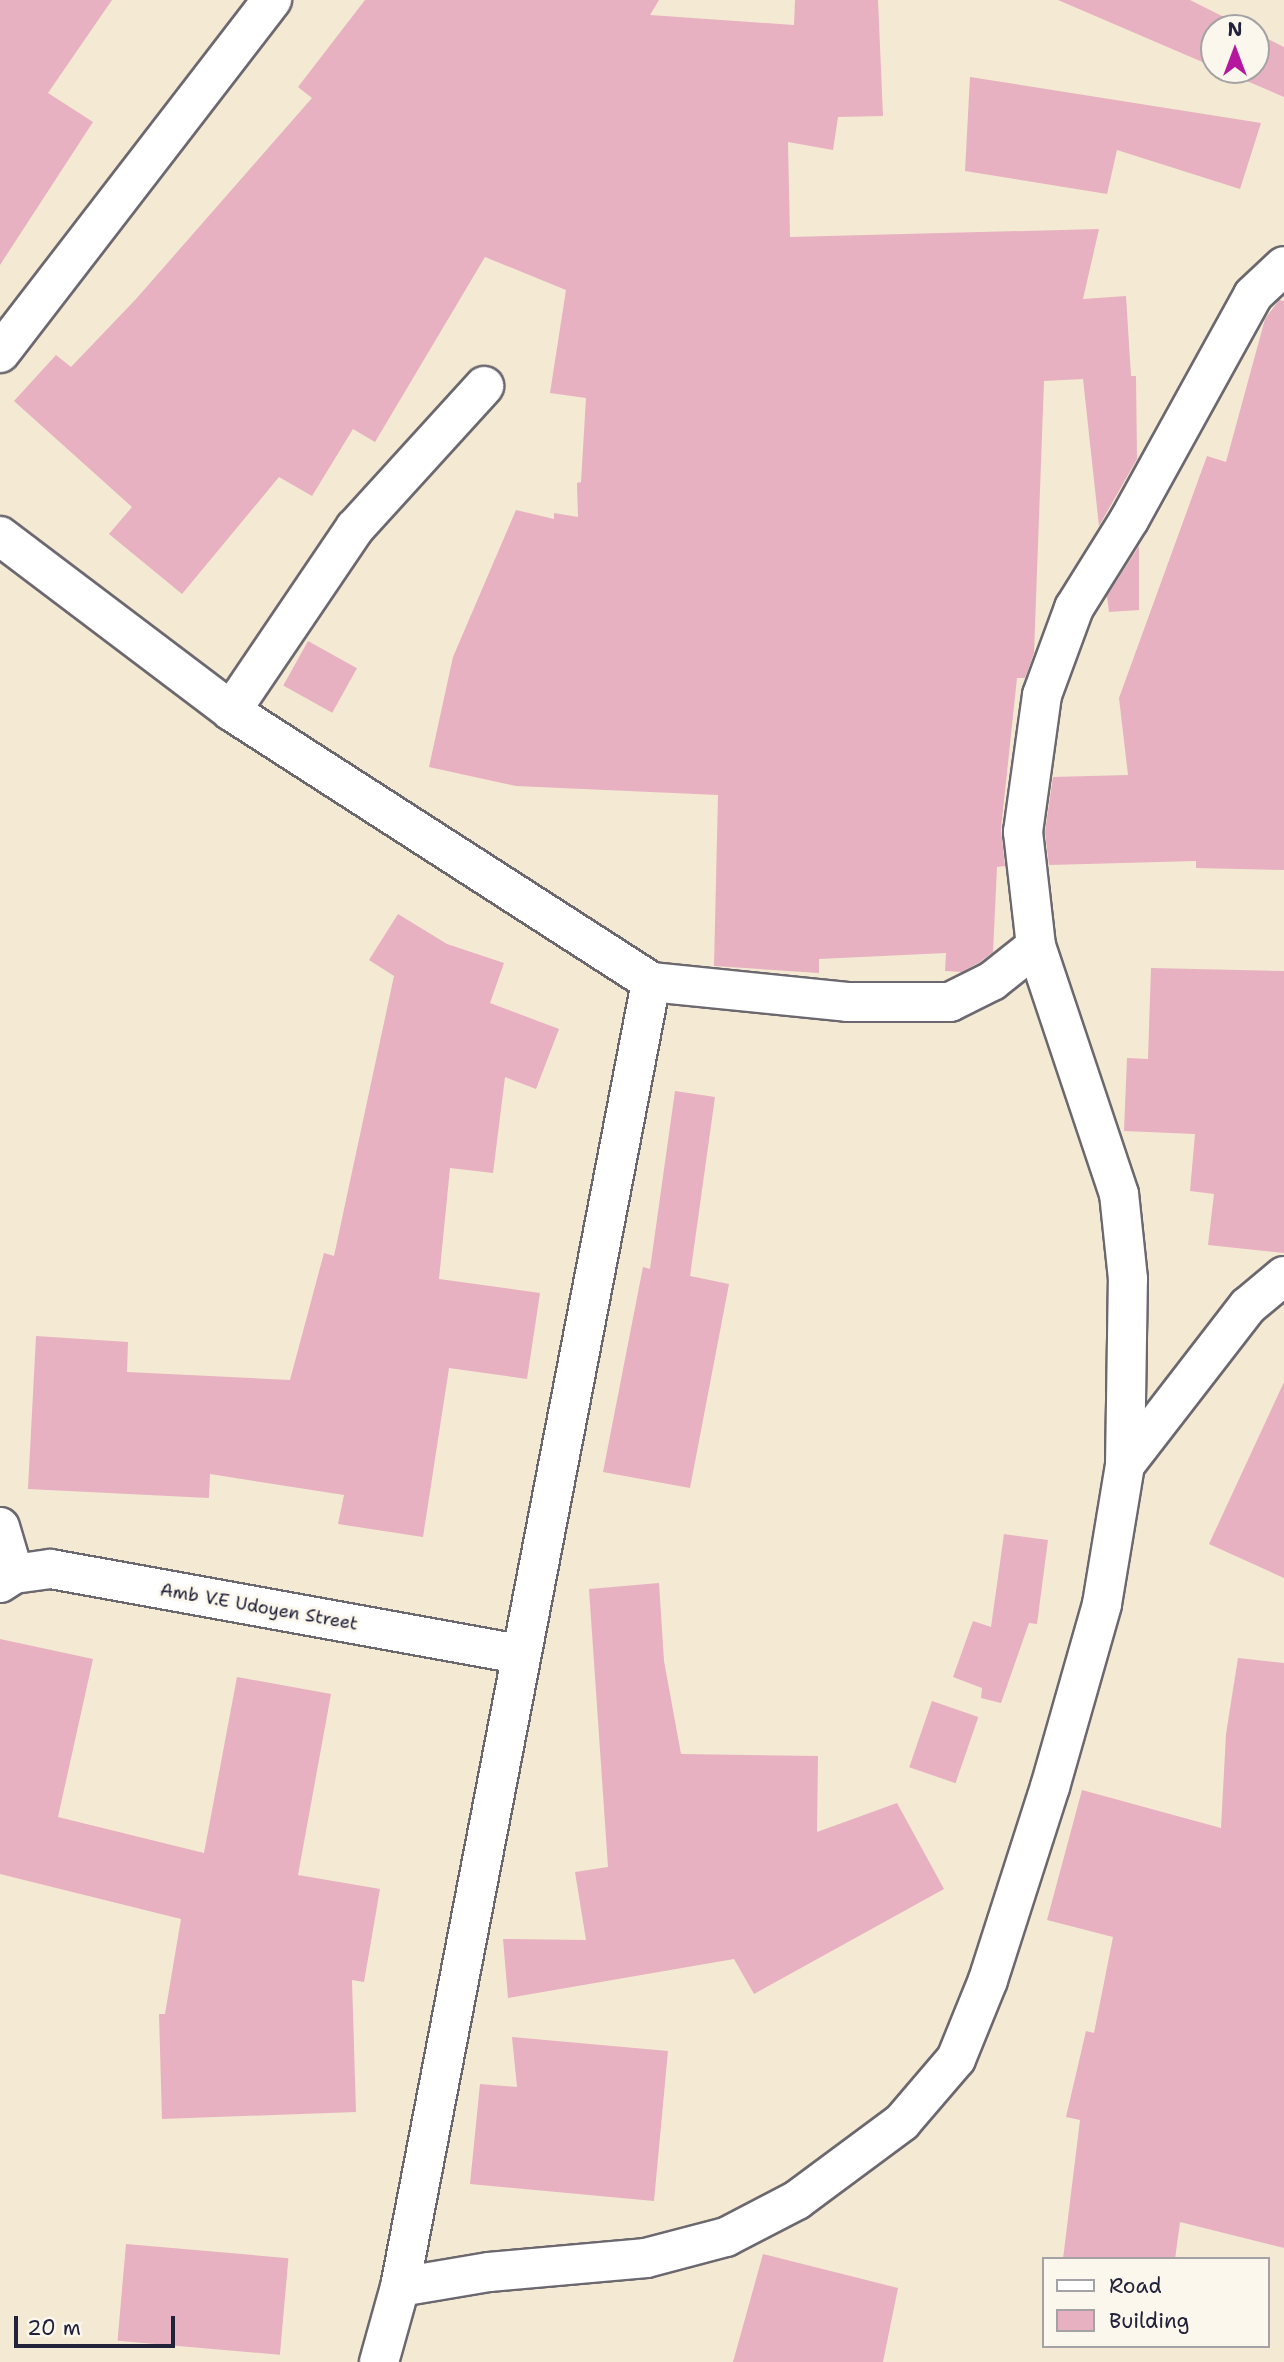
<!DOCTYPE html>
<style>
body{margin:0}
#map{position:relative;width:1284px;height:2362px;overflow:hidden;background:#f4e9d2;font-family:"Shantell Sans",sans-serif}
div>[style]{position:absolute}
.building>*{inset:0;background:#e7b1c1;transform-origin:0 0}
.roads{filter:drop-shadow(2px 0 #6c6870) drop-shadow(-2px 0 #6c6870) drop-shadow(0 2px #6c6870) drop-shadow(0 -2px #6c6870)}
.minor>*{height:38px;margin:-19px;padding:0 19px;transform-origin:19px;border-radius:19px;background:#fff}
span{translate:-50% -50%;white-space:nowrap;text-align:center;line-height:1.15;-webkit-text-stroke:6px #fbf7ec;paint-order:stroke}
.street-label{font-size:18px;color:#22223b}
.legend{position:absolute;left:1042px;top:2257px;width:228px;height:91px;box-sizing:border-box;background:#fbf7ec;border:2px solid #a4a2a5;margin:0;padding:9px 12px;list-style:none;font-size:21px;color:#22223b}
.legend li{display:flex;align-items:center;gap:14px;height:35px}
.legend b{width:35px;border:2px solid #a4a2a5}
.north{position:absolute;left:1200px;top:14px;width:70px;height:70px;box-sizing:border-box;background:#fbf7ec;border:2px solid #a4a2a5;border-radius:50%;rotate:0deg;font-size:19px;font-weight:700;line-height:28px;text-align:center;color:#22223b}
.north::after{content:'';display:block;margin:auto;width:24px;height:32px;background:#b5179e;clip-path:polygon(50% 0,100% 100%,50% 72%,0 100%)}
.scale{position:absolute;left:14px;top:2316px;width:161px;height:32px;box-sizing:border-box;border:4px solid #22223b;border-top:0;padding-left:9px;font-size:21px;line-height:24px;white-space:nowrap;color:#22223b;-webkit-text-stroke:5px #fbf7ec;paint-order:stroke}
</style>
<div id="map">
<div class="building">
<div style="clip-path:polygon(0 0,112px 0,48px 93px,93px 122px,0 265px)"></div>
<div style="clip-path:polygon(365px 0,659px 0,650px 15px,794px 25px,795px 0,878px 0,883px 116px,838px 117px,833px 150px,788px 142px,790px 237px,1099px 229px,1083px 299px,1126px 296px,1131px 376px,1136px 376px,1137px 459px,1099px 526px,1083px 379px,1044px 381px,1034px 653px,1025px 678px,1017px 678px,1001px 829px,1005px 866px,997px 867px,993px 952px,980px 962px,962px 972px,945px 971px,946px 953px,819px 959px,819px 973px,714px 966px,718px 795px,516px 786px,429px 767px,453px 657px,516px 510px,554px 519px,554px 513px,578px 517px,577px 483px,581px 482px,586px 398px,550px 393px,566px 290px,485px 257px,375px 442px,353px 429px,312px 496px,279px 477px,182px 594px,109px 534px,132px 507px,14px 401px,56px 355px,71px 367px,136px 299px,312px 98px,298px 87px)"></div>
<div style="clip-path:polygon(1058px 0,1190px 0,1246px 28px,1214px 28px,1214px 67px)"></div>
<div style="clip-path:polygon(1256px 33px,1284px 47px,1284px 97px,1221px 70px,1256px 70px)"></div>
<div style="clip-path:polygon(970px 77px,1261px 123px,1240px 189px,1117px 150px,1107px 194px,965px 171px)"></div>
<div style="clip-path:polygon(1279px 300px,1284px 301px,1284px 870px,1196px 868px,1196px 861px,1049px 865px,1045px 832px,1053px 777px,1128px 775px,1119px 698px,1207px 456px,1226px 462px,1265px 319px)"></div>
<div style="clip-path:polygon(1139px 546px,1139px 610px,1109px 612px,1107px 596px)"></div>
<div style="left:308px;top:641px;width:56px;height:51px;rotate:29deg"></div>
<div style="clip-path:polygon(398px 914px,447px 944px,504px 963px,490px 1003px,559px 1029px,536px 1089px,505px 1077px,493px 1173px,450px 1168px,439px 1279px,540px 1293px,527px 1379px,449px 1368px,423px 1537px,338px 1524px,344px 1495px,210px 1474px,209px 1498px,28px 1489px,36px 1336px,128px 1342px,127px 1372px,290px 1380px,324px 1253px,334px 1256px,394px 976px,369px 960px)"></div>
<div style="clip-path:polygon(1151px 968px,1284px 971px,1284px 1253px,1208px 1245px,1214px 1194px,1190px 1191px,1195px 1134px,1124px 1131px,1127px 1058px,1148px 1059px)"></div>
<div style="clip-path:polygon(675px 1091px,715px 1097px,690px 1276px,729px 1284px,690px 1488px,603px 1472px,643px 1267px,650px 1269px)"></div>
<div style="clip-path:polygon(1284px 1382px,1284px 1578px,1209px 1544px)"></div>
<div style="clip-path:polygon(1004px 1534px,1048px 1540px,1037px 1624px,1029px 1623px,1001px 1703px,981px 1698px,982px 1688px,953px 1677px,973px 1621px,991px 1627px)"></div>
<div style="clip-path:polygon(659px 1583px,664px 1661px,681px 1754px,818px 1756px,817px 1832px,897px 1803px,944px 1889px,754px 1994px,734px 1959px,508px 1998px,503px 1939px,586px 1940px,575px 1872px,608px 1867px,589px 1589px)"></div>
<div style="clip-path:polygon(0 1639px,93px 1659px,58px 1817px,204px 1853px,237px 1677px,331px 1694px,298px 1875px,380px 1889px,364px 1982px,352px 1980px,356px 2112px,162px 2119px,159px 2014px,165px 2014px,181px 1919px,0 1874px)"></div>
<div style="clip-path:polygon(1238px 1658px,1284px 1663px,1284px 2248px,1180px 2222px,1175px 2259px,1063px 2259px,1080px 2120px,1066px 2117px,1086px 2031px,1094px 2033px,1113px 1937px,1047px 1920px,1082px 1790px,1221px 1828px,1226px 1734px)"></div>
<div style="left:932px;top:1701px;width:49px;height:70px;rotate:19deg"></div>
<div style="clip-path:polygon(512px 2037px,668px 2051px,654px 2201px,470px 2184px,480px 2084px,517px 2087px)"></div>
<div style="left:126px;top:2244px;width:163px;height:97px;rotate:5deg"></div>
<div style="clip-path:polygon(763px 2254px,898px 2288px,883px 2362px,733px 2362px)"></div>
</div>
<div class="roads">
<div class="minor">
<div style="left:0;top:353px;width:446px;rotate:-52.4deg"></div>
<div style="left:0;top:536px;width:290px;rotate:37.1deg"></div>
<div style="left:231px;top:711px;width:500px;rotate:32.8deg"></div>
<div style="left:651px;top:982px;width:197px;rotate:5.8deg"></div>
<div style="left:847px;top:1002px;width:103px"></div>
<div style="left:950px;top:1002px;width:47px;rotate:-26.6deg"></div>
<div style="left:992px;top:981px;width:56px;rotate:-38.5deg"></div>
<div style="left:231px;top:711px;width:221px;rotate:-55.9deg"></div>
<div style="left:355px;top:528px;width:192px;rotate:-47.7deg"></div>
<div style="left:1125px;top:1465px;width:201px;rotate:-52.3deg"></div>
<div style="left:1248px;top:1306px;width:47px;rotate:-39.8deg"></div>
<div style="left:0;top:1527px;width:49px;rotate:73.4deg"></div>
<div style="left:0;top:1583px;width:17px;rotate:-33deg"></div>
<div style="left:14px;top:1574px;width:37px;rotate:-8deg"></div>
<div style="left:51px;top:1569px;width:478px;rotate:10.3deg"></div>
<div style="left:400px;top:2287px;width:90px;rotate:-9.6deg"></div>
<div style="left:489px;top:2272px;width:158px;rotate:-5.1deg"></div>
<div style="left:646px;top:2258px;width:83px;rotate:-14.7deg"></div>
<div style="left:726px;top:2237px;width:80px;rotate:-27.5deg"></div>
<div style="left:797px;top:2200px;width:131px;rotate:-36.6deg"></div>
<div style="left:902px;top:2122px;width:83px;rotate:-49.4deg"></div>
<div style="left:956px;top:2059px;width:85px;rotate:-67.9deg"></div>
<div style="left:988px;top:1980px;width:203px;rotate:-72.2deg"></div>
<div style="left:1050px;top:1787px;width:190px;rotate:-74.1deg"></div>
<div style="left:1102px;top:1604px;width:141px;rotate:-80.6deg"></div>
<div style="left:1125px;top:1465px;width:186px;rotate:-89.1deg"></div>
<div style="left:1128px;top:1279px;width:85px;rotate:-96deg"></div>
<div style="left:1119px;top:1194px;width:262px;rotate:-108.5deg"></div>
<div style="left:1036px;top:946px;width:115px;rotate:-96.5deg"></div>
<div style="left:1023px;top:832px;width:138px;rotate:-82.1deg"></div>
<div style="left:1042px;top:695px;width:93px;rotate:-69.8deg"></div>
<div style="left:1074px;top:608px;width:104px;rotate:-58deg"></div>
<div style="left:1129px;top:520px;width:257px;rotate:-61.1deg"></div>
<div style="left:1253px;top:295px;width:42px;rotate:-43.1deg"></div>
<div style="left:379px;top:2362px;width:78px;rotate:-74.4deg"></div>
<div style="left:400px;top:2287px;width:1329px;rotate:-79.11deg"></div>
</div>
</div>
<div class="street-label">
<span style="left:259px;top:1607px;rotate:10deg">Amb V.E Udoyen Street</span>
</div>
<ul class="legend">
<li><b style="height:9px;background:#fff"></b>Road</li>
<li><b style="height:19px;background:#e7b1c1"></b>Building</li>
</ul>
<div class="north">N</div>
<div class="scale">20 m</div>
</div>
